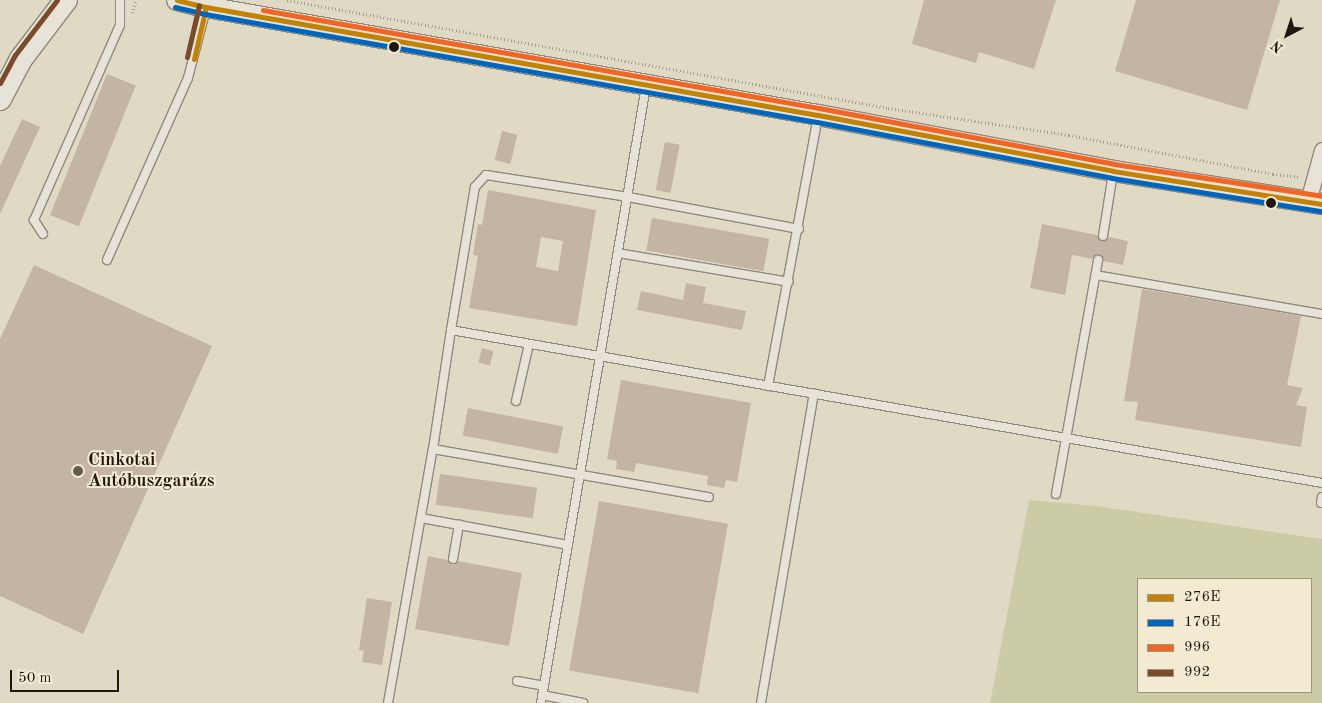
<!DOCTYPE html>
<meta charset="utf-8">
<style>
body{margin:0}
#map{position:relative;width:1322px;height:703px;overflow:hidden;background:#e0dac4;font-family:"Old Standard TT",serif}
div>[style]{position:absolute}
.green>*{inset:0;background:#cbcca6}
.building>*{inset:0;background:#c3b4a3;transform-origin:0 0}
.path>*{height:2.5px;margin-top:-1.25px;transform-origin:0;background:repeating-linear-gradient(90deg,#a19e95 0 1px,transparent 0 3.5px)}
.roads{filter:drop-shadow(1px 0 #8f897c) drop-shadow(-1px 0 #8f897c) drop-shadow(0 1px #8f897c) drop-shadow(0 -1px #8f897c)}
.service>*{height:8px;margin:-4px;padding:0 4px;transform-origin:4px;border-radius:4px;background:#e7e3d8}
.minor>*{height:15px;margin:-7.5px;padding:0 7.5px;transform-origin:7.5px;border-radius:7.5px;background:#e7e3d8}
.tertiary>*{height:20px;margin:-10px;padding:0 10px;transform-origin:10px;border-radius:10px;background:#e7e3d8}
.secondary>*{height:22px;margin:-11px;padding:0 11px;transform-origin:11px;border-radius:11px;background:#e7e3d8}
.bus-1>*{height:5px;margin:-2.5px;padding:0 2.5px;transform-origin:2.5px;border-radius:2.5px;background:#c28204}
.bus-2>*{height:5px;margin:-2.5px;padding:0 2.5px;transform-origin:2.5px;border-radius:2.5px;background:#0065bd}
.bus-3>*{height:5px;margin:-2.5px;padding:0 2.5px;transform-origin:2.5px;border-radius:2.5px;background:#f26522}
.bus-4>*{height:5px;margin:-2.5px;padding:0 2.5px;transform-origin:2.5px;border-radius:2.5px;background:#7a4b2a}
.dots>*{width:14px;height:14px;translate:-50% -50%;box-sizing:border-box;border:2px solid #f3ebd1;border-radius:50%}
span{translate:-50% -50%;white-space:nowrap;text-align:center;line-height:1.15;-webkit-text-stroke:4px #f3ebd1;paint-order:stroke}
.poi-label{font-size:18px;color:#211610;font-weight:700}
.left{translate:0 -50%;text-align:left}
.legend{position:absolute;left:1137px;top:578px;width:175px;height:115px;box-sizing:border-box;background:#f3ebd1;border:1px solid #9f9684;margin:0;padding:6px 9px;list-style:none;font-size:15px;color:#211610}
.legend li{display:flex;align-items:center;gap:10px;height:25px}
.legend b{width:25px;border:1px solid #9f9684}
.north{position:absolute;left:1262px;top:10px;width:50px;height:50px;-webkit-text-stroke:4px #f3ebd1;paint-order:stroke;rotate:220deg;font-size:14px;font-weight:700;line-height:20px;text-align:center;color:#211610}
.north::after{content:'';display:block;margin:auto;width:18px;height:22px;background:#211610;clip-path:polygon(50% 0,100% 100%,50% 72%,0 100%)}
.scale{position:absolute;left:10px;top:670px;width:109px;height:22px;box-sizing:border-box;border:2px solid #211610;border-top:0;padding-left:6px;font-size:15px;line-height:18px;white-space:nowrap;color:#211610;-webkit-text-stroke:4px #f3ebd1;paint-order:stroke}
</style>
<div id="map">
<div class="green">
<div style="clip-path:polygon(evenodd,1029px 500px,1096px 506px,1322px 539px,1322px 703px,990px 703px,1029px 500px,1138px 579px,1311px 579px,1311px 692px,1138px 692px,1138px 579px)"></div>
</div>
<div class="building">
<div style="clip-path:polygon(924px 0,1056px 0,1034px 69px,979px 52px,976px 63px,912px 44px)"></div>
<div style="clip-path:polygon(1136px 0,1280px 0,1247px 110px,1115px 71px)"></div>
<div style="left:107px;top:74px;width:31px;height:152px;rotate:22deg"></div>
<div style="clip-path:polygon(22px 119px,40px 127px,0 214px,0 166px)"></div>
<div style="left:502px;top:131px;width:16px;height:30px;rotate:14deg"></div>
<div style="left:665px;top:142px;width:15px;height:49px;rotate:11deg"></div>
<div style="clip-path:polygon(evenodd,488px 190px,596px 210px,577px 326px,469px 308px,478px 256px,473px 255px,478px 224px,482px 225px,488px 190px,541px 237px,563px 241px,558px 271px,536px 267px,541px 237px)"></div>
<div style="left:652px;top:218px;width:119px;height:33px;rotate:10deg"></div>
<div style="clip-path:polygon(1042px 224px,1097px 235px,1102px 241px,1109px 237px,1128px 241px,1123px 265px,1103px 261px,1099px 255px,1096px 255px,1092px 259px,1072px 255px,1065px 295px,1030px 288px)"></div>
<div style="clip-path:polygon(34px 265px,212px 346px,83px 634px,0 596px,0 339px)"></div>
<div style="clip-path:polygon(686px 283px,706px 287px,703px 303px,746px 311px,742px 330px,637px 310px,641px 291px,683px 300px)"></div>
<div style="clip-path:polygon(1142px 289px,1301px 316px,1287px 385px,1303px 388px,1296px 405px,1307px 407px,1301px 447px,1135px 420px,1138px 402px,1124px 401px)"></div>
<div style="left:482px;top:348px;width:12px;height:15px;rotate:14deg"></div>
<div style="clip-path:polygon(621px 380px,751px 403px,737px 482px,726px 480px,724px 488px,707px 485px,708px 476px,636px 463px,634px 472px,616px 469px,617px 461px,607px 459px)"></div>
<div style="left:468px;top:408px;width:97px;height:28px;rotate:11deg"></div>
<div style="left:440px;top:474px;width:98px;height:31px;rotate:8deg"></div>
<div style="left:599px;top:501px;width:131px;height:172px;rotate:10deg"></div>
<div style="clip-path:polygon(428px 556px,448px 560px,453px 565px,458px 561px,522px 573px,509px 646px,415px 629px)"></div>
<div style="clip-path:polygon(367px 598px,392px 602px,382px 665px,362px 662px,364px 651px,359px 650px)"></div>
</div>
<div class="path">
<div style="left:287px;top:0;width:611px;rotate:10.19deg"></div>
<div style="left:888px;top:108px;width:183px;rotate:8.5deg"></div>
<div style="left:1069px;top:135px;width:208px;rotate:10.8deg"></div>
<div style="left:1273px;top:174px;width:27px;rotate:6deg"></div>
<div style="left:132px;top:13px;width:14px;rotate:-73deg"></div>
</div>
<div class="roads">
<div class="service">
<div style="left:43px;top:234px;width:17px;rotate:-123deg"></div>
<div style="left:34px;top:220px;width:213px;rotate:-66.2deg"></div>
<div style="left:120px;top:25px;width:25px;rotate:-90deg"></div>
<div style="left:1103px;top:236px;width:64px;rotate:-81deg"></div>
<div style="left:618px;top:253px;width:173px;rotate:9.6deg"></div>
<div style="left:107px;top:260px;width:199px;rotate:-66deg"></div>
<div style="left:188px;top:78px;width:71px;rotate:-75.4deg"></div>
<div style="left:1096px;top:275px;width:229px;rotate:9.8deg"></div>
<div style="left:451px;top:330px;width:145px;rotate:-80.5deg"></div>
<div style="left:475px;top:187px;width:16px;rotate:-47deg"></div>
<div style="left:486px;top:175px;width:144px;rotate:8.8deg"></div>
<div style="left:628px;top:197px;width:174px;rotate:10.6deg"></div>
<div style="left:768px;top:386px;width:276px;rotate:-79.5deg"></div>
<div style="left:516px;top:401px;width:58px;rotate:-77.2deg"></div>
<div style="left:433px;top:449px;width:280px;rotate:9.9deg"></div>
<div style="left:1056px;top:494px;width:238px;rotate:-79.8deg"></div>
<div style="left:1321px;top:503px;width:6px;rotate:-81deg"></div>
<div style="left:421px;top:518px;width:149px;rotate:10.4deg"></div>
<div style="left:453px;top:559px;width:35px;rotate:-80deg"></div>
<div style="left:517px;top:681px;width:27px;rotate:10deg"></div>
<div style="left:542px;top:695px;width:42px;rotate:11deg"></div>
<div style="left:388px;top:703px;width:258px;rotate:-80deg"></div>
<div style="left:433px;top:449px;width:120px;rotate:-81.4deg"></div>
<div style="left:451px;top:330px;width:884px;rotate:9.96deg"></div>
<div style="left:541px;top:703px;width:626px;rotate:-80.34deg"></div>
<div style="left:761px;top:703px;width:314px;rotate:-80.3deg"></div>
</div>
<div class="minor">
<div style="left:1308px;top:201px;width:53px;rotate:-74.6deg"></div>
</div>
<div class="tertiary">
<div style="left:177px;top:0;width:30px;rotate:14deg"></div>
<div style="left:206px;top:7px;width:621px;rotate:10.01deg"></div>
<div style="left:818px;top:115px;width:300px;rotate:10.7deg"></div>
<div style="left:1113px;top:171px;width:212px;rotate:9deg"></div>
</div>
<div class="secondary">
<div style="left:0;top:99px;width:45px;rotate:-62.3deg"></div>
<div style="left:21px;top:59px;width:74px;rotate:-52.7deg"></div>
</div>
</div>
<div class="bus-1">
<div style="left:177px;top:0;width:30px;rotate:14deg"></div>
<div style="left:206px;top:7px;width:621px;rotate:10.01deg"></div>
<div style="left:818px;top:115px;width:300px;rotate:10.7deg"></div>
<div style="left:1113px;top:171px;width:212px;rotate:9deg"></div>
<div style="left:194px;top:59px;width:53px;rotate:-77deg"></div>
</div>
<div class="bus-2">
<div style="left:175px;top:7px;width:31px;rotate:13deg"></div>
<div style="left:205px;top:14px;width:621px;rotate:10.01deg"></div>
<div style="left:817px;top:122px;width:300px;rotate:10.7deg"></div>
<div style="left:1112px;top:178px;width:212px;rotate:9deg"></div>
</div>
<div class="bus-3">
<div style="left:263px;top:10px;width:565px;rotate:10deg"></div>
<div style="left:819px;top:108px;width:300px;rotate:10.7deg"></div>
<div style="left:1114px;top:164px;width:210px;rotate:8.7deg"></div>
</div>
<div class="bus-4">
<div style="left:187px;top:57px;width:53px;rotate:-77deg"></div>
<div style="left:0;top:83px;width:32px;rotate:-62deg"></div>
<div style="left:15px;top:55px;width:69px;rotate:-52.6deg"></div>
</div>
<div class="dots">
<div style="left:394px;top:47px;background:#211610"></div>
<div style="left:1271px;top:203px;background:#211610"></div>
<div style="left:78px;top:471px;background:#645b4f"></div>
</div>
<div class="poi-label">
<span class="left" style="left:88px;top:471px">Cinkotai<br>Autóbuszgarázs</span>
</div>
<ul class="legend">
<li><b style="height:6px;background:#c28204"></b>276E</li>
<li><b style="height:6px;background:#0065bd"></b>176E</li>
<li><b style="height:6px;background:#f26522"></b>996</li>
<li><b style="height:6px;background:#7a4b2a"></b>992</li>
</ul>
<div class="north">N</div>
<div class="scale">50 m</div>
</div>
